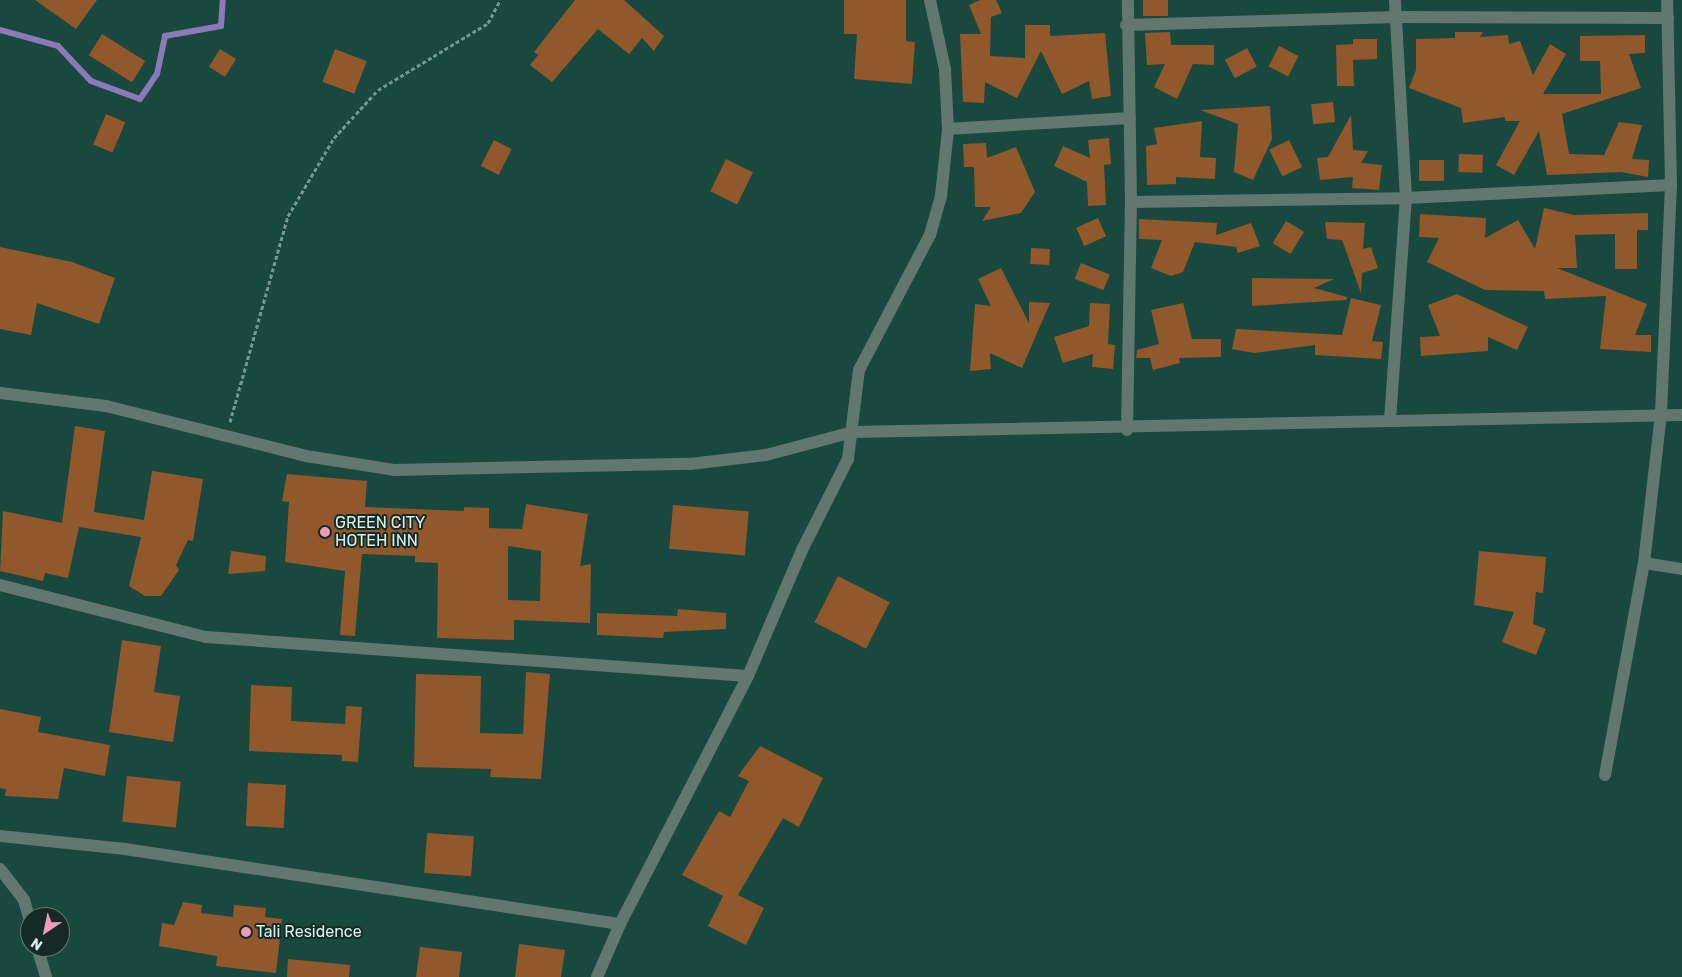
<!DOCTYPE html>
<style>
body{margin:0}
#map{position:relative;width:1682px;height:977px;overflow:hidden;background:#18483e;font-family:Rubik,sans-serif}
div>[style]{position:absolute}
.stream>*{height:6px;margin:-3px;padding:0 3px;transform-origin:3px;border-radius:3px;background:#8b79b8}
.building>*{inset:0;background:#90582b;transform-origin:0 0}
.path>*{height:3px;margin-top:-1.5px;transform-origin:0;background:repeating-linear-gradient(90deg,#749890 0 4px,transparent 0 6.5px)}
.street>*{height:12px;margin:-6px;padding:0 6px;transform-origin:6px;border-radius:6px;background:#637771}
.dots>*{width:14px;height:14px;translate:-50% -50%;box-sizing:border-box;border:2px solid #162a25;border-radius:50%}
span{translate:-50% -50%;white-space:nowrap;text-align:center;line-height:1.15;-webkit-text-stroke:4px #162a25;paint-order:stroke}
.poi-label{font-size:16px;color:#d8f0e9}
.left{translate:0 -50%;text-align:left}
.north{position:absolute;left:20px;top:907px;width:50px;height:50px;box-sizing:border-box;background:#162a25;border:1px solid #647973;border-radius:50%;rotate:214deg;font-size:14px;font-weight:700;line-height:20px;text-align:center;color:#d8f0e9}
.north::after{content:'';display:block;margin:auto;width:18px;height:22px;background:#ef9ab8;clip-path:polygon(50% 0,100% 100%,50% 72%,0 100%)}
</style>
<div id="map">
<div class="stream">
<div style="left:0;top:30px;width:60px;rotate:15.4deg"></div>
<div style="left:58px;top:46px;width:48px;rotate:46.7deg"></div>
<div style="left:91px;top:81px;width:52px;rotate:20.2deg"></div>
<div style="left:140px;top:99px;width:30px;rotate:-56deg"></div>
<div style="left:157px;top:74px;width:39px;rotate:-78deg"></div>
<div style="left:165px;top:36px;width:57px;rotate:-10.1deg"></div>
<div style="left:221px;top:26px;width:26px;rotate:-86deg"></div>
</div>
<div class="building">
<div style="clip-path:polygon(35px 0,97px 0,76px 29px)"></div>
<div style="clip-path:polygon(575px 0,624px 0,664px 36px,654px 51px,642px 38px,629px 54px,598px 29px,552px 82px,530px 65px,538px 55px,534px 52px)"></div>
<div style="clip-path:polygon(844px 0,906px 0,906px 41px,915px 42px,912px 84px,854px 79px,857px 34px,844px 34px)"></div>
<div style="clip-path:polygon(980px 0,996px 0,1002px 13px,991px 17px,990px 56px,1025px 58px,1025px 25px,1050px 25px,1050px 36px,1105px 33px,1111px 96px,1092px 99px,1089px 81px,1062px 94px,1041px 51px,1017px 98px,985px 82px,984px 103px,963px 102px,960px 34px,981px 34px,969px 5px)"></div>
<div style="left:1143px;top:0;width:25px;height:16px"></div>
<div style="clip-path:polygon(1170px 32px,1171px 45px,1214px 45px,1214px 65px,1193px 64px,1177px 99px,1154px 87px,1165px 64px,1147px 65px,1145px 33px)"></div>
<div style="clip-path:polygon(1455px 32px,1483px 32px,1480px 37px,1508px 35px,1509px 44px,1520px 41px,1533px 75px,1550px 44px,1566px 54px,1543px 94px,1601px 94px,1600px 61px,1580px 61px,1580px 36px,1645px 35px,1645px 53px,1629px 54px,1641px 88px,1562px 114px,1569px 154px,1604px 155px,1619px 122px,1642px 125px,1632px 159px,1649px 160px,1648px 177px,1621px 172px,1547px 175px,1539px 131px,1514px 175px,1496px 165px,1520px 121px,1505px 121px,1505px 117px,1463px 123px,1461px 108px,1409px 88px,1416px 70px,1416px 39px,1455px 38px)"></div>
<div style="left:102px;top:34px;width:51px;height:25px;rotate:32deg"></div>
<div style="clip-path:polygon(1353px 39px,1377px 39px,1377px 59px,1353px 60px,1354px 86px,1337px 86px,1336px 45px,1353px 44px)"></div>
<div style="left:1279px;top:46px;width:22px;height:23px;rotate:27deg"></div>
<div style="left:1247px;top:48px;width:21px;height:25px;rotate:62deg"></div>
<div style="left:220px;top:49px;width:19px;height:21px;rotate:32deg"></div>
<div style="left:335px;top:49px;width:34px;height:35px;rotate:21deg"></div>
<div style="left:1333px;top:102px;width:20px;height:22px;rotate:84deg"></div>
<div style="clip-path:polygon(1270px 106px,1272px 139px,1253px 180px,1234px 172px,1238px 124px,1200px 110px)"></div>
<div style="left:106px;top:114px;width:21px;height:33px;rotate:23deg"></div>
<div style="clip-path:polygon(1351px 115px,1353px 150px,1368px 151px,1361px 163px,1382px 165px,1379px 190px,1352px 188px,1353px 177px,1320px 180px,1317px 158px,1328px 157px)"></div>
<div style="clip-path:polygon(1202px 121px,1200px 157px,1216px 158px,1215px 179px,1176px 177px,1176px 184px,1147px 185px,1146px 146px,1157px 144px,1154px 128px)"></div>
<div style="clip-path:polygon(1109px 138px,1111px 164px,1104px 165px,1106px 205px,1088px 206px,1087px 182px,1054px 166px,1063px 146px,1090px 158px,1088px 140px)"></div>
<div style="left:494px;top:140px;width:20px;height:29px;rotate:27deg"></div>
<div style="left:1289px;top:140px;width:30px;height:22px;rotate:64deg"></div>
<div style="clip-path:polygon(986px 143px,987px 158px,1016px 147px,1035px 192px,1021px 213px,982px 221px,991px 207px,975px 207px,974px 167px,964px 167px,963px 144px)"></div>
<div style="left:1459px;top:154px;width:24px;height:18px;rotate:2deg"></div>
<div style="left:726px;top:159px;width:30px;height:36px;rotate:26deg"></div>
<div style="left:1419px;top:160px;width:25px;height:21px"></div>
<div style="clip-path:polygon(1544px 208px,1574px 215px,1648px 213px,1648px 230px,1637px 230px,1637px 269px,1615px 269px,1615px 234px,1575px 235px,1577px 268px,1557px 268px,1647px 304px,1635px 335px,1651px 335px,1651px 352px,1600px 349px,1606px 296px,1545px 299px,1544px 291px,1485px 290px,1427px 262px,1439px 238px,1419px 237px,1420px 214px,1486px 218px,1485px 238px,1518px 220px,1535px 249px)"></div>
<div style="left:1098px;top:218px;width:20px;height:24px;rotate:66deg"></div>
<div style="clip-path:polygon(1139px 219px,1217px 223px,1216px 235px,1251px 223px,1260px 246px,1238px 253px,1236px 247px,1195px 242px,1183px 272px,1171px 276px,1151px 268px,1162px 240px,1139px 239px)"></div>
<div style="left:1286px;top:221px;width:21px;height:26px;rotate:31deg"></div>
<div style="clip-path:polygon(1325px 222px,1365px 223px,1363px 249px,1371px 247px,1378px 268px,1362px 273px,1361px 293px,1342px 240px,1327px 239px)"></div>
<div style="clip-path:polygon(0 247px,72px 262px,115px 278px,99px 324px,37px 303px,31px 335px,0 329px)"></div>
<div style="left:1031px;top:248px;width:19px;height:16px;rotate:3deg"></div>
<div style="left:1081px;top:263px;width:31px;height:17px;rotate:22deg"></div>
<div style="clip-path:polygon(1001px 268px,1029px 323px,1029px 302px,1050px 303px,1022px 368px,990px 353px,991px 369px,970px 371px,975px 304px,991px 306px,978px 279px)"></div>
<div style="clip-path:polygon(1252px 278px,1334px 279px,1314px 288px,1347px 297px,1346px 300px,1252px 306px)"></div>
<div style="clip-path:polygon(1457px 294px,1528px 327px,1517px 350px,1488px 337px,1488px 351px,1421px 356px,1420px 337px,1440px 336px,1428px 305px)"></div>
<div style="clip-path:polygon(1351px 298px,1381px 305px,1372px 341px,1383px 342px,1381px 359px,1315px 355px,1315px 345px,1254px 353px,1232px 349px,1236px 329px,1342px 335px)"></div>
<div style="clip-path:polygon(1090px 303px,1110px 304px,1108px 344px,1115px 345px,1113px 369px,1092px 367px,1093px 354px,1063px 363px,1054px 337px,1089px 326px)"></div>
<div style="clip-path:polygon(1183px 303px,1192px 339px,1221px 339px,1221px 357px,1179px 358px,1180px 363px,1153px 370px,1150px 358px,1136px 358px,1137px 350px,1159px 344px,1151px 310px)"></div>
<div style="clip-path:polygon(75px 426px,105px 431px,94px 512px,144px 520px,152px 471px,203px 479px,193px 541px,188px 540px,176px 565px,179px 570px,161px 596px,145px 596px,129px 586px,141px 537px,79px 527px,68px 578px,45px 573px,43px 581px,0 571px,3px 511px,62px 523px)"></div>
<div style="clip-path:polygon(evenodd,287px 474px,367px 481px,365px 507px,464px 511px,464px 507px,489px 508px,489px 528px,522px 529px,526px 504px,588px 514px,580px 566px,591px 564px,590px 623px,514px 620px,514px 640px,437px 638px,438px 563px,415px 562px,415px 556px,362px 554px,355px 636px,340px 635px,345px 571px,285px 562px,289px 502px,282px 501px,287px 474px,508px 546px,541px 551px,540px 601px,508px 600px,508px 546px)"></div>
<div style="left:673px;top:505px;width:76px;height:44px;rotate:5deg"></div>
<div style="clip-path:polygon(231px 551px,266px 556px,265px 571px,228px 574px)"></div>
<div style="clip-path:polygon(1479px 551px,1546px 557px,1543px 593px,1536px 592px,1533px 624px,1546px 629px,1536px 655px,1502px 642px,1514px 612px,1474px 605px)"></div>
<div style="left:838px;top:576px;width:58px;height:52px;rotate:27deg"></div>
<div style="clip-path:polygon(678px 609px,726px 613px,726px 629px,664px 632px,663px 638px,597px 635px,597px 613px,677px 616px)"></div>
<div style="clip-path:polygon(122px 640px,161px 646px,154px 692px,180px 696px,173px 742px,109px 732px)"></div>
<div style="clip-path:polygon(526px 672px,550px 674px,541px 779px,490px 777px,491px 769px,414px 767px,416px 674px,481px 676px,480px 733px,523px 734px)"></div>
<div style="clip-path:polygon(251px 685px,292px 687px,291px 721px,345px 724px,346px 706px,362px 707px,358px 762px,342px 761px,342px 755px,249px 751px)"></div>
<div style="clip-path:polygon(0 709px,41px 717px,38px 732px,110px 745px,105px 776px,64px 768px,58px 799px,5px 796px,6px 789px,0 788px)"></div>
<div style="clip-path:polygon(760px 746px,823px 778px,799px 827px,783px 818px,738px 895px,764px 908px,746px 945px,708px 926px,723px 896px,682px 875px,719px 811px,730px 817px,749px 781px,738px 776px)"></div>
<div style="left:127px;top:776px;width:54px;height:46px;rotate:6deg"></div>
<div style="left:248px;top:783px;width:38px;height:43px;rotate:3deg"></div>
<div style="left:427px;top:833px;width:47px;height:40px;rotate:4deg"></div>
<div style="clip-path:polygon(183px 902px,202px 905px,201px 913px,233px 917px,234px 905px,266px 908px,265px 917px,282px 919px,276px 973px,216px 966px,217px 956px,159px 946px,162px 923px,174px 925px)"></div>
<div style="clip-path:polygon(519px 944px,565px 950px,561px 977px,515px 977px)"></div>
<div style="clip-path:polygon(420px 947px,462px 952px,459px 977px,416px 977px)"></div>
<div style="clip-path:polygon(288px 959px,350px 965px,349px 977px,287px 977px)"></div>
</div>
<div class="path">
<div style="left:230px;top:422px;width:214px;rotate:-74.3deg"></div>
<div style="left:288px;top:216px;width:91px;rotate:-59.5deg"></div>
<div style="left:334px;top:138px;width:65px;rotate:-47.5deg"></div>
<div style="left:378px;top:90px;width:129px;rotate:-31.3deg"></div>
<div style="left:488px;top:23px;width:26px;rotate:-62deg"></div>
</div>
<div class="street">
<div style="left:1126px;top:25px;width:270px;rotate:-1.7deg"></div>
<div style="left:1396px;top:17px;width:272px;rotate:0.2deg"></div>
<div style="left:948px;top:129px;width:182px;rotate:-3.5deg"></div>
<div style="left:1131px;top:202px;width:275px;rotate:-0.8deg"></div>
<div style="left:1406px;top:198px;width:265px;rotate:-2.8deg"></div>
<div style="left:0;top:393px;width:107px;rotate:7deg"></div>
<div style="left:106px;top:406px;width:206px;rotate:14deg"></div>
<div style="left:306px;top:456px;width:89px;rotate:9deg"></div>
<div style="left:394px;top:470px;width:296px;rotate:-1.2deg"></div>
<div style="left:690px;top:464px;width:77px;rotate:-6.8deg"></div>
<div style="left:766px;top:455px;width:90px;rotate:-14.8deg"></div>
<div style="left:853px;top:432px;width:829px;rotate:-1.17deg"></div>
<div style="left:1390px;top:420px;width:223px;rotate:-85.9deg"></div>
<div style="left:1406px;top:198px;width:198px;rotate:-93.2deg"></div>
<div style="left:1127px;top:430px;width:228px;rotate:-89deg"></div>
<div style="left:1131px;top:202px;width:202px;rotate:-90.9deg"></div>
<div style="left:1644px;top:563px;width:38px;rotate:9deg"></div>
<div style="left:0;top:585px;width:212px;rotate:14.2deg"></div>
<div style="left:206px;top:637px;width:543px;rotate:4.12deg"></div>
<div style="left:1605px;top:775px;width:216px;rotate:-79.6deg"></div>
<div style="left:1644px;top:563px;width:150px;rotate:-83.5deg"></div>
<div style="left:1661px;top:414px;width:229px;rotate:-87.5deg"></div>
<div style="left:1671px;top:185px;width:185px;rotate:-91.2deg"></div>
<div style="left:0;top:836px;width:126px;rotate:5.9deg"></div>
<div style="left:125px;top:849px;width:501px;rotate:8.62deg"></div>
<div style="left:0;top:869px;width:39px;rotate:52deg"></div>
<div style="left:24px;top:900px;width:22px;rotate:74deg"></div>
<div style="left:37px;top:947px;width:31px;rotate:73deg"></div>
<div style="left:597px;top:977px;width:58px;rotate:-66.5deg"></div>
<div style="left:620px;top:924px;width:279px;rotate:-62.7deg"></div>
<div style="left:748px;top:676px;width:137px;rotate:-66.8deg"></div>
<div style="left:802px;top:550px;width:102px;rotate:-63.2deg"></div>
<div style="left:848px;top:459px;width:90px;rotate:-83deg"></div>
<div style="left:859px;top:370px;width:153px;rotate:-62.3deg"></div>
<div style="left:930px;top:235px;width:41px;rotate:-74.2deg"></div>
<div style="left:941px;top:196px;width:67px;rotate:-84deg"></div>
<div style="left:948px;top:129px;width:60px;rotate:-92.9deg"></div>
<div style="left:945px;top:69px;width:71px;rotate:-102.3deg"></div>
</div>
<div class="dots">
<div style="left:325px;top:532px;background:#ef9ab8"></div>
<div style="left:246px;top:932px;background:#ef9ab8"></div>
</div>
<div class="poi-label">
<span class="left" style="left:335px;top:532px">GREEN CITY<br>HOTEH INN</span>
<span class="left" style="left:256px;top:932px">Tali Residence</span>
</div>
<div class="north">N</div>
</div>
